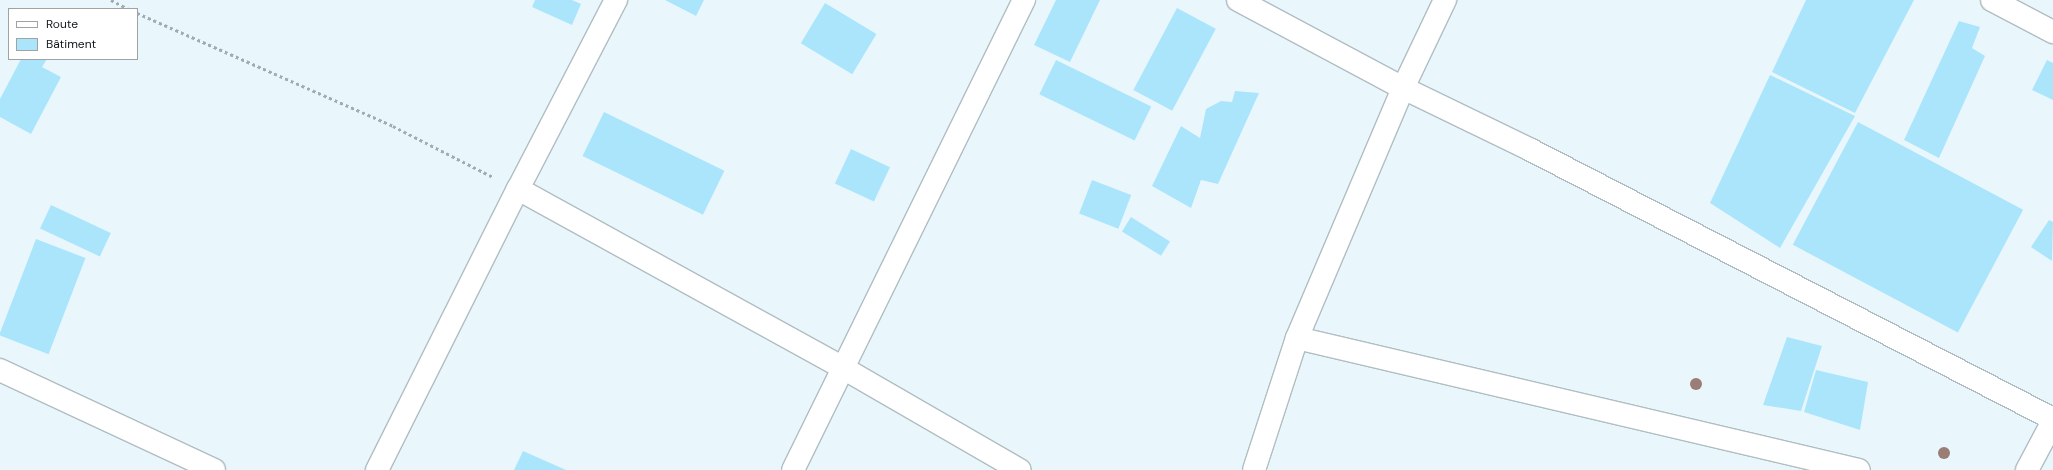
<!DOCTYPE html>
<meta charset="utf-8">
<style>
body{margin:0}
#map{position:relative;width:2053px;height:470px;overflow:hidden;background:#e9f7fd;font-family:"DM Sans",sans-serif}
div>[style]{position:absolute}
.building>*{inset:0;background:#abe5fc;transform-origin:0 0}
.path>*{height:2.5px;margin-top:-1.25px;transform-origin:0;background:repeating-linear-gradient(90deg,#a1acb1 0 3px,transparent 0 6px)}
.roads{filter:drop-shadow(1px 0 #b0bec3) drop-shadow(-1px 0 #b0bec3) drop-shadow(0 1px #b0bec3) drop-shadow(0 -1px #b0bec3)}
.minor>*{height:22px;margin:-11px;padding:0 11px;transform-origin:11px;border-radius:11px;background:#fff}
.trees>*{width:12px;height:12px;margin:-6px;border-radius:50%;background:#9a7d75}
span{translate:-50% -50%;white-space:nowrap;text-align:center;line-height:1.15;-webkit-text-stroke:3.5px #fff;paint-order:stroke}
.legend{position:absolute;left:8px;top:8px;width:130px;height:52px;box-sizing:border-box;background:#fff;border:1px solid #a0a2a3;margin:0;padding:5px 7px;list-style:none;font-size:12px;color:#111618}
.legend li{display:flex;align-items:center;gap:8px;height:20px}
.legend b{width:20px;border:1px solid #a0a2a3}
</style>
<div id="map">
<div class="building">
<div style="clip-path:polygon(535px 0,572px 0,581px 4px,572px 25px,532px 7px)"></div>
<div style="clip-path:polygon(665px 0,704px 0,696px 16px)"></div>
<div style="clip-path:polygon(1056px 0,1100px 0,1070px 62px,1034px 45px)"></div>
<div style="clip-path:polygon(1806px 0,1914px 0,1855px 113px,1772px 72px)"></div>
<div style="left:825px;top:3px;width:60px;height:47px;rotate:31deg"></div>
<div style="left:1177px;top:8px;width:44px;height:93px;rotate:28deg"></div>
<div style="clip-path:polygon(1959px 21px,1980px 27px,1972px 48px,1985px 56px,1939px 158px,1904px 140px)"></div>
<div style="clip-path:polygon(21px 59px,47px 59px,42px 67px,61px 77px,31px 134px,0 117px,0 99px)"></div>
<div style="left:1056px;top:60px;width:106px;height:38px;rotate:26deg"></div>
<div style="clip-path:polygon(2047px 60px,2053px 63px,2053px 100px,2032px 90px)"></div>
<div style="clip-path:polygon(1770px 75px,1855px 116px,1780px 248px,1710px 203px)"></div>
<div style="clip-path:polygon(1235px 91px,1259px 93px,1218px 184px,1201px 180px,1191px 208px,1152px 186px,1181px 126px,1200px 138px,1206px 109px,1221px 101px,1232px 102px)"></div>
<div style="left:604px;top:112px;width:134px;height:49px;rotate:26deg"></div>
<div style="left:1858px;top:122px;width:187px;height:139px;rotate:28deg"></div>
<div style="left:851px;top:149px;width:43px;height:38px;rotate:25deg"></div>
<div style="left:1092px;top:180px;width:42px;height:36px;rotate:21deg"></div>
<div style="left:51px;top:205px;width:66px;height:26px;rotate:25deg"></div>
<div style="left:1131px;top:217px;width:46px;height:17px;rotate:32deg"></div>
<div style="clip-path:polygon(2049px 220px,2053px 222px,2052px 261px,2031px 247px)"></div>
<div style="left:36px;top:239px;width:53px;height:103px;rotate:21deg"></div>
<div style="clip-path:polygon(1787px 337px,1822px 346px,1801px 411px,1763px 405px)"></div>
<div style="clip-path:polygon(1816px 370px,1868px 382px,1860px 430px,1804px 412px)"></div>
<div style="clip-path:polygon(523px 451px,566px 470px,514px 470px)"></div>
</div>
<div class="path">
<div style="left:111px;top:0;width:20px;rotate:27deg"></div>
<div style="left:137px;top:13px;width:280px;rotate:23.8deg"></div>
<div style="left:393px;top:126px;width:112px;rotate:27deg"></div>
</div>
<div class="roads">
<div class="minor">
<div style="left:1238px;top:0;width:187px;rotate:28.1deg"></div>
<div style="left:1403px;top:88px;width:142px;rotate:25.8deg"></div>
<div style="left:1531px;top:150px;width:587px;rotate:27.26deg"></div>
<div style="left:1992px;top:0;width:69px;rotate:27.7deg"></div>
<div style="left:518px;top:189px;width:371px;rotate:28.8deg"></div>
<div style="left:843px;top:368px;width:204px;rotate:30deg"></div>
<div style="left:1297px;top:338px;width:577px;rotate:13.22deg"></div>
<div style="left:0;top:370px;width:236px;rotate:25deg"></div>
<div style="left:377px;top:470px;width:314px;rotate:-63.4deg"></div>
<div style="left:518px;top:189px;width:213px;rotate:-62.6deg"></div>
<div style="left:793px;top:470px;width:524px;rotate:-63.83deg"></div>
<div style="left:1254px;top:470px;width:139px;rotate:-72deg"></div>
<div style="left:1297px;top:338px;width:272px;rotate:-67deg"></div>
<div style="left:1403px;top:88px;width:98px;rotate:-64.5deg"></div>
<div style="left:2027px;top:470px;width:55px;rotate:-62deg"></div>
</div>
</div>
<div class="trees">
<div style="left:1696px;top:384px"></div>
<div style="left:1944px;top:453px"></div>
</div>
<ul class="legend">
<li><b style="height:5px;background:#fff"></b>Route</li>
<li><b style="height:11px;background:#abe5fc"></b>Bâtiment</li>
</ul>
</div>
